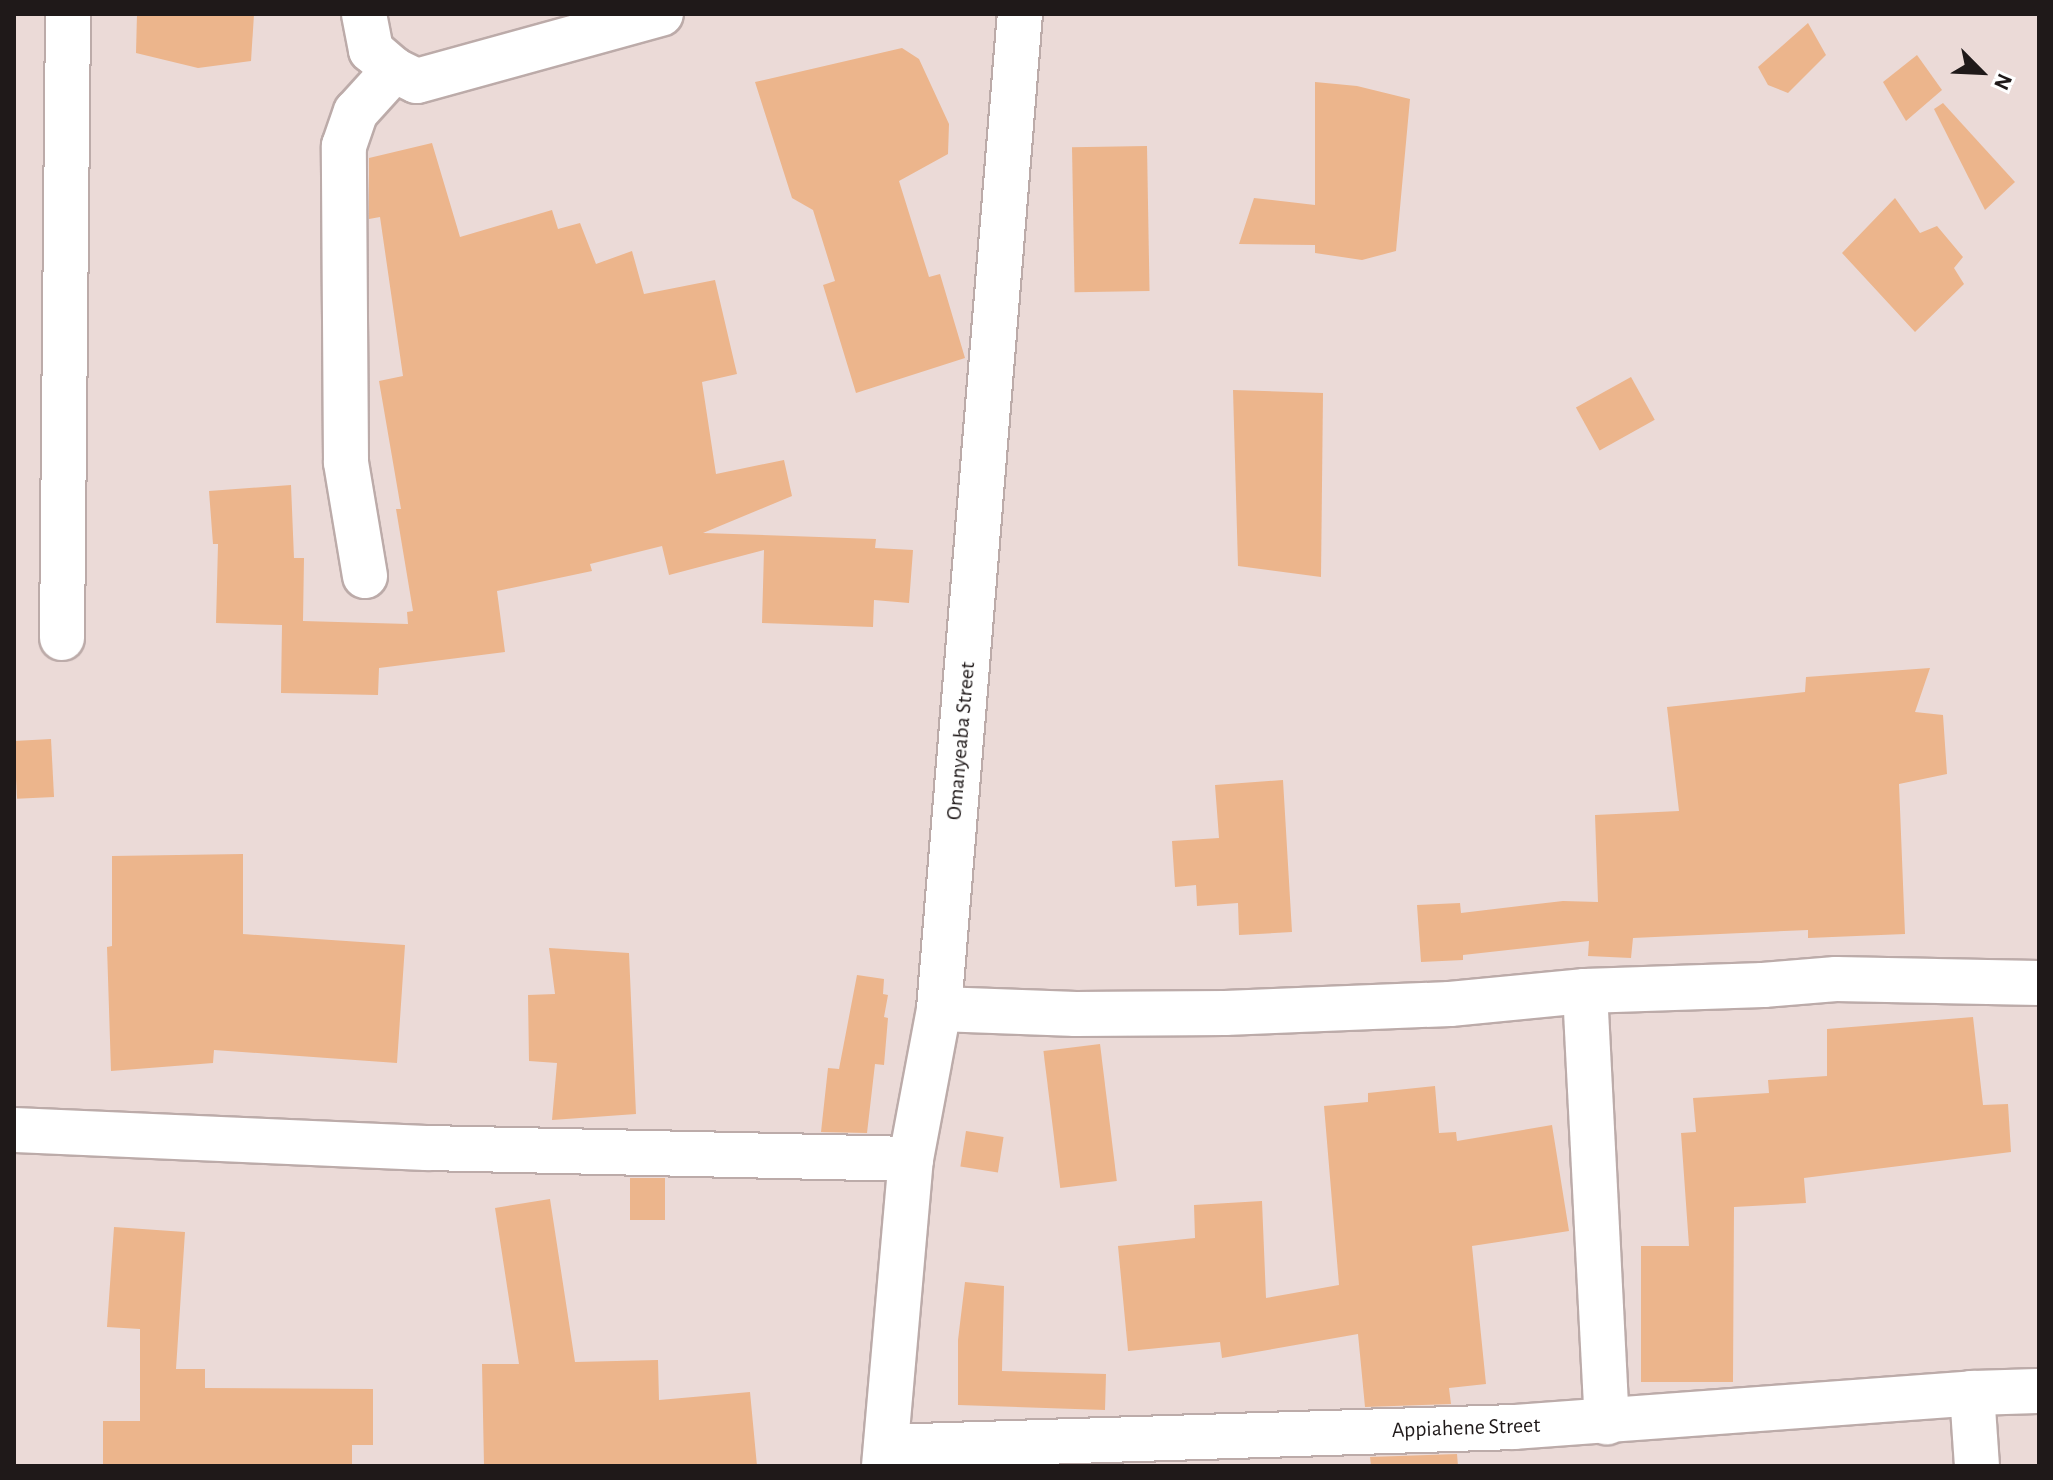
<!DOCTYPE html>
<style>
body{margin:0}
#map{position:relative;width:2053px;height:1480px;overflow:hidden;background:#ebdad7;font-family:"Alegreya Sans",sans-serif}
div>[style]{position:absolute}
.building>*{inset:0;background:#ecb58c;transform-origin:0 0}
.roads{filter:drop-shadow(2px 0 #bcaba9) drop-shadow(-2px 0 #bcaba9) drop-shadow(0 2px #bcaba9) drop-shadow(0 -2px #bcaba9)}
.street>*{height:44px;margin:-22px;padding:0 22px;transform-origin:22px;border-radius:22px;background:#fff}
span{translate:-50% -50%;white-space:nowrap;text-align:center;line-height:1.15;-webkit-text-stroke:8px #fff;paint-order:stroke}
.street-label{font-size:22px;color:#1f1919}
.frame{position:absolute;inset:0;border:16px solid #1f1919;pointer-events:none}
.north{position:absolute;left:1941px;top:32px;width:80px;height:80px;-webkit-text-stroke:6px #fff;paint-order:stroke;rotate:114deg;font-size:22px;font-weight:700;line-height:32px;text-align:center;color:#1f1919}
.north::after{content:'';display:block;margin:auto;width:28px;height:36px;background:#1f1919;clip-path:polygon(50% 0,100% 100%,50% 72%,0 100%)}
</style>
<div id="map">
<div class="building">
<div style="clip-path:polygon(137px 14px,254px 14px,251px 61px,198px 68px,136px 53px)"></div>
<div style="clip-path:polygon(1808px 23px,1826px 55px,1788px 93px,1768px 85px,1758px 67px)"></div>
<div style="clip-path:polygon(902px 48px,919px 59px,949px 124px,948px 154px,899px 181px,929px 277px,940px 274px,965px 358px,856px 393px,823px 285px,835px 281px,813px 210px,792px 198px,755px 82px)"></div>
<div style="clip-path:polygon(1917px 55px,1942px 90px,1906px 121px,1883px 82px)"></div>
<div style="clip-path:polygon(1315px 82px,1357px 86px,1410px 99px,1396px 251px,1362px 260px,1315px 253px,1315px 245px,1239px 244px,1254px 198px,1315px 205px)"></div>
<div style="clip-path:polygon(1943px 103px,2015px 182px,1985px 210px,1934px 109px)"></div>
<div style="clip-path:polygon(432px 143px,460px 237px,552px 210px,558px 229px,580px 223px,596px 264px,632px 251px,644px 294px,715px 280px,737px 374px,702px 382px,716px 474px,784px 460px,792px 496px,703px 533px,876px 539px,875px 548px,913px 550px,909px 603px,874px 600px,873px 627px,762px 623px,764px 550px,669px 575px,662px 546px,590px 564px,592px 571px,497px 591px,505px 652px,379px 668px,378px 695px,281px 693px,282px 625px,216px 623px,218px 544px,213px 544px,209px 491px,291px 485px,294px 558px,304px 558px,303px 621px,408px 624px,407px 612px,413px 611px,396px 509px,401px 509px,379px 381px,403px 376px,380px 217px,369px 219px,369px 158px)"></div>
<div style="left:1147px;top:146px;width:145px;height:75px;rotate:89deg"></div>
<div style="clip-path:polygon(1895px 198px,1920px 233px,1937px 226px,1963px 257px,1954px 268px,1964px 284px,1915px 332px,1842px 253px)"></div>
<div style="left:1631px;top:377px;width:49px;height:63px;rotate:61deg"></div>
<div style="clip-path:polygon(1233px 390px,1323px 393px,1321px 577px,1238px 566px)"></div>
<div style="clip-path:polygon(1930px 668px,1915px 712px,1943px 715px,1947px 774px,1899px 784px,1905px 934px,1808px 938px,1808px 930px,1633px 938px,1631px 958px,1588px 956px,1589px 941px,1463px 955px,1463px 960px,1421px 962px,1417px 905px,1460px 903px,1461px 913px,1563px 901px,1598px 902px,1595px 815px,1679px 811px,1667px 707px,1805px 692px,1806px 677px)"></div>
<div style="left:51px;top:739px;width:58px;height:37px;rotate:87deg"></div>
<div style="clip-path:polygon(1283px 780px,1292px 932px,1239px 935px,1238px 903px,1197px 906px,1196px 885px,1175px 887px,1172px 841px,1219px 838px,1215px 785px)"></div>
<div style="clip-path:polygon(243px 854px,243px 934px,405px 945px,397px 1063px,214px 1050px,213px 1063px,111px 1071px,107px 947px,112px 946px,112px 856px)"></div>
<div style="clip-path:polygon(549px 948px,629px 953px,636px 1114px,552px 1120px,557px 1063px,529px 1061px,528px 995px,555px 994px)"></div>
<div style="clip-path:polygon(857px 975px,884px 979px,883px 994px,888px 995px,884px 1017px,888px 1018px,884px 1065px,875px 1064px,867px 1133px,821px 1132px,828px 1068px,839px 1069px)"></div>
<div style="clip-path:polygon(1973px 1017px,1983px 1105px,2008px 1104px,2011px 1152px,1804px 1178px,1806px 1203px,1734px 1207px,1733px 1382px,1641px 1382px,1641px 1246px,1689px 1246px,1681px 1133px,1696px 1132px,1693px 1098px,1769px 1093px,1768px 1080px,1827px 1076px,1827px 1029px)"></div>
<div style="left:1100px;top:1044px;width:138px;height:57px;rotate:83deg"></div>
<div style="clip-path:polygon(1435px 1086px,1439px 1133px,1456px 1132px,1457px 1141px,1552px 1125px,1569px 1231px,1472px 1246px,1486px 1384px,1449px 1388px,1451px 1404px,1365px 1407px,1358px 1334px,1222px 1358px,1220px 1342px,1128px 1351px,1118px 1246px,1195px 1238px,1194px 1205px,1262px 1201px,1266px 1298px,1339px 1285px,1324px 1106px,1368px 1102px,1368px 1093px)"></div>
<div style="left:966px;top:1131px;width:38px;height:36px;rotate:9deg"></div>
<div style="left:630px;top:1178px;width:35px;height:42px"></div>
<div style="clip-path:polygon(550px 1199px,575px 1362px,658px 1360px,659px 1400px,750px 1392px,757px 1466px,484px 1466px,482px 1364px,519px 1364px,495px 1208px)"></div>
<div style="clip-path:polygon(114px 1227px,185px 1232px,176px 1369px,205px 1369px,205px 1388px,373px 1389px,373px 1445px,352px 1445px,352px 1466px,103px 1466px,103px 1421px,140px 1421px,140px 1329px,107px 1327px)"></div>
<div style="clip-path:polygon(965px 1282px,1004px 1286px,1002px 1371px,1106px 1374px,1105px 1410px,958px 1405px,958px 1340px)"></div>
<div style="clip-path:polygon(1457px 1454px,1458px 1466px,1371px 1466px,1370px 1457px)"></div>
</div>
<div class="roads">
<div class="street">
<div style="left:364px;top:14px;width:37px;rotate:79deg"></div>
<div style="left:371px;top:50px;width:30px;rotate:41deg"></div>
<div style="left:394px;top:70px;width:25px;rotate:26deg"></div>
<div style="left:417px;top:81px;width:253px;rotate:-15.4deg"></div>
<div style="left:365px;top:576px;width:116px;rotate:-99.5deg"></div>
<div style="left:346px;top:462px;width:316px;rotate:-90.4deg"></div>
<div style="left:344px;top:146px;width:36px;rotate:-71deg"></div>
<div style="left:356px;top:112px;width:57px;rotate:-47.9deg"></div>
<div style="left:62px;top:638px;width:624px;rotate:-89.45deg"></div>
<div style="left:1585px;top:991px;width:432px;rotate:87.1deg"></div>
<div style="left:939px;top:1009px;width:137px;rotate:2.1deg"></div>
<div style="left:1076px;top:1014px;width:149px;rotate:-0.4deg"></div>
<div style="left:1225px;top:1013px;width:225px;rotate:-2.3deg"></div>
<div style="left:1450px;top:1004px;width:136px;rotate:-5.5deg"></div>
<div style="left:1585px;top:991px;width:178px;rotate:-1.9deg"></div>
<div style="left:1763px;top:985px;width:73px;rotate:-4.7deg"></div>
<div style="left:1836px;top:979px;width:203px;rotate:1.1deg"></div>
<div style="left:14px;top:1130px;width:413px;rotate:2.5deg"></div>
<div style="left:427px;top:1148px;width:484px;rotate:1.3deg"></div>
<div style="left:1972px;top:1393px;width:67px;rotate:-1.7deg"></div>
<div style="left:886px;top:1447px;width:628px;rotate:-1.82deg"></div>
<div style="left:1514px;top:1427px;width:459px;rotate:-4.2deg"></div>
<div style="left:1972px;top:1393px;width:73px;rotate:86.1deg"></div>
<div style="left:884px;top:1466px;width:308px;rotate:-85deg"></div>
<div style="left:911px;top:1159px;width:153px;rotate:-79.4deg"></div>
<div style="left:939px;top:1009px;width:998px;rotate:-85.35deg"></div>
</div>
</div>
<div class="street-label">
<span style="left:961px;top:741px;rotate:-85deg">Omanyeaba Street</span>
<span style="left:1466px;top:1428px;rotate:-2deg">Appiahene Street</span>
</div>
<div class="frame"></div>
<div class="north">N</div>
</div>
